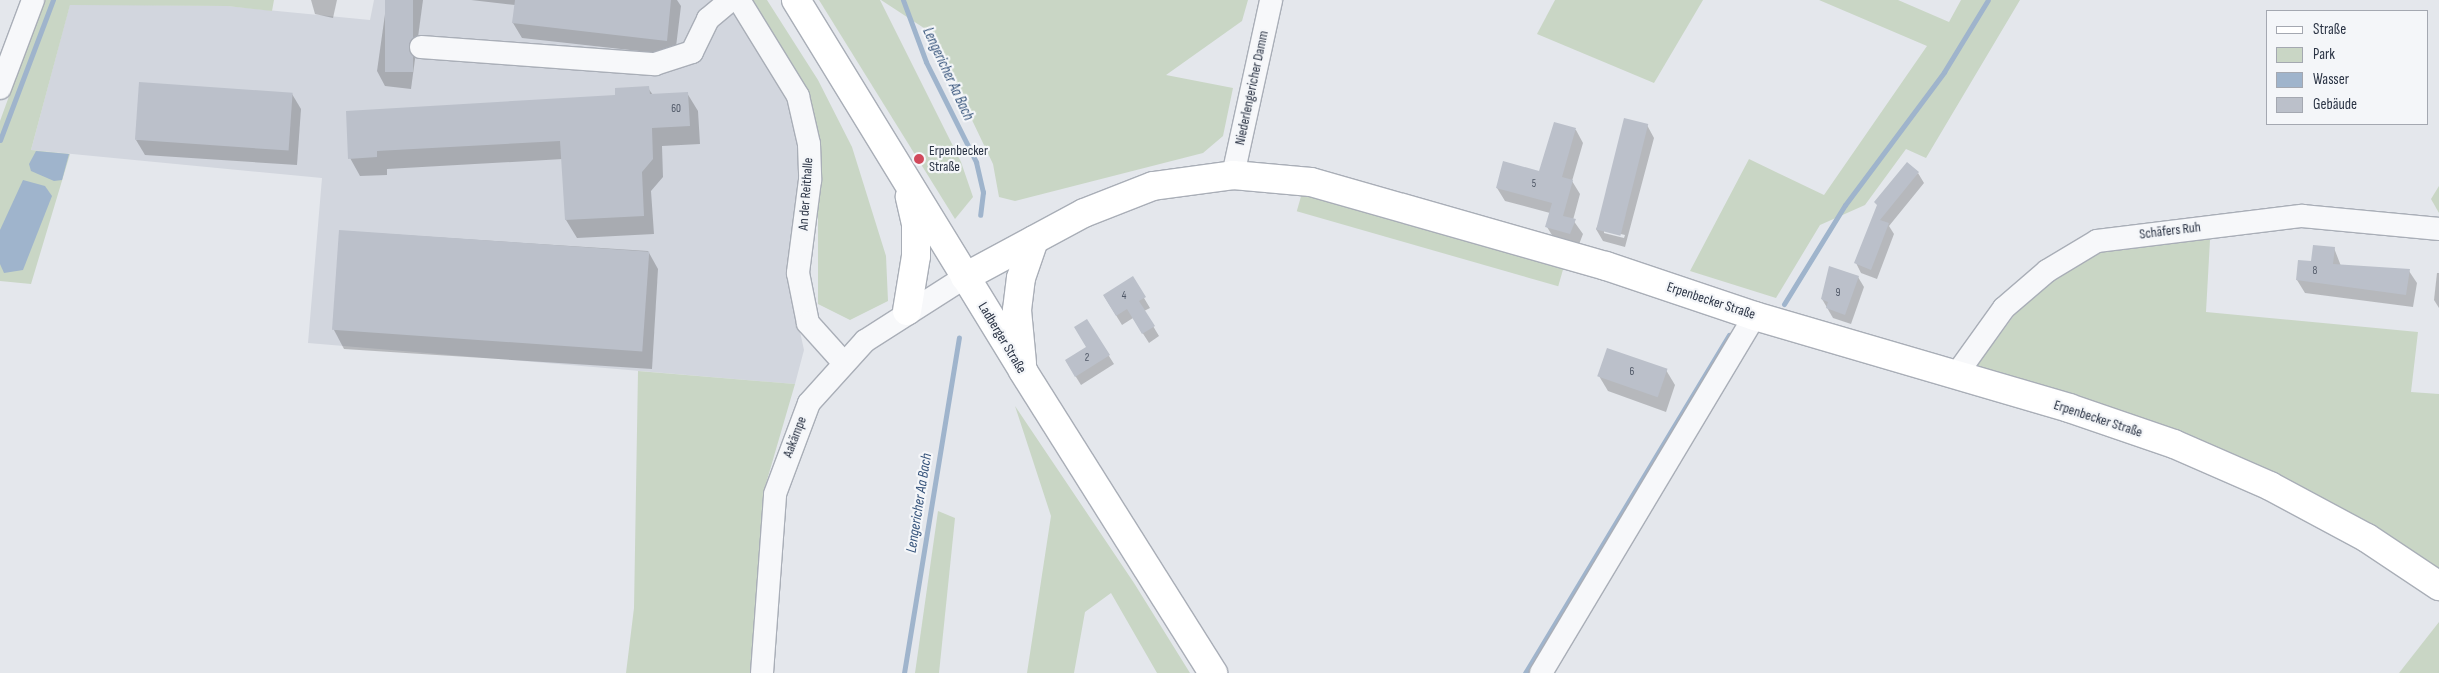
<!DOCTYPE html>
<meta charset="utf-8">
<style>
body{margin:0}
#map{position:relative;width:2439px;height:673px;overflow:hidden;background:#e4e7ec;font-family:"Sofia Sans Condensed",sans-serif}
div>[style]{position:absolute}
.built>*{inset:0;background:#d2d6de}
.green>*{inset:0;background:#c9d6c5;transform-origin:0 0}
.water>*{inset:0;background:#9fb4cc}
.shadow>*{inset:0;background:#0003}
.stream>*{height:5px;margin:-2.5px;padding:0 2.5px;transform-origin:2.5px;border-radius:2.5px;background:#9fb4cc}
.building>*{inset:0;background:#bbc0ca;transform-origin:0 0}
.roads{filter:drop-shadow(1px 0 #a9aeb7) drop-shadow(-1px 0 #a9aeb7) drop-shadow(0 1px #a9aeb7) drop-shadow(0 -1px #a9aeb7)}
.minor>*{height:22px;margin:-11px;padding:0 11px;transform-origin:11px;border-radius:11px;background:#f7f8fa}
.major>*{height:28px;margin:-14px;padding:0 14px;transform-origin:14px;border-radius:14px;background:#fff}
.dots>*{width:14px;height:14px;translate:-50% -50%;box-sizing:border-box;border:2px solid #f4f6f9;border-radius:50%}
span{translate:-50% -50%;white-space:nowrap;text-align:center;line-height:1.15;-webkit-text-stroke:4.5px #f4f6f9;paint-order:stroke}
.number-label{font-size:11px;color:#4f5766}
.number-label span{-webkit-text-stroke-width:0}
.street-label{font-size:14px;color:#2b3445}
.poi-label{font-size:14px;color:#2b3445}
.left{translate:0 -50%;text-align:left}
.water-label{font-size:15px;color:#34527a;font-style:italic}
.legend{position:absolute;left:2266px;top:10px;width:162px;height:115px;box-sizing:border-box;background:#f4f6f9;border:1px solid #a4a8b1;margin:0;padding:6px 9px;list-style:none;font-size:15px;color:#2b3445}
.legend li{display:flex;align-items:center;gap:10px;height:25px}
.legend b{width:25px;border:1px solid #a4a8b1}
</style>
<div id="map">
<div class="built">
<div style="clip-path:polygon(374px 0,726px 0,792px 98px,803px 141px,789px 281px,804px 350px,795px 384px,308px 343px,322px 178px,31px 150px,70px 4px,227px 6px,370px 20px)"></div>
</div>
<div class="green">
<div style="clip-path:polygon(44px 0,274px 0,272px 11px,227px 6px,70px 5px,31px 150px,70px 154px,31px 284px,0 281px,0 121px)"></div>
<div style="clip-path:polygon(751px 0,767px 0,818px 80px,852px 147px,886px 256px,888px 301px,850px 320px,818px 304px,818px 182px)"></div>
<div style="clip-path:polygon(819px 0,880px 0,961px 162px,973px 197px,955px 219px)"></div>
<div style="clip-path:polygon(881px 0,1248px 0,1242px 21px,1166px 75px,1233px 88px,1223px 136px,1203px 153px,1015px 201px,999px 197px,993px 164px,930px 32px)"></div>
<div style="clip-path:polygon(1555px 0,1703px 0,1654px 83px,1537px 34px)"></div>
<div style="clip-path:polygon(1819px 0,1898px 0,1949px 22px,1961px 0,2020px 0,1926px 158px,1906px 149px,1865px 205px,1820px 225px,1776px 298px,1690px 271px,1749px 159px,1824px 195px,1927px 46px)"></div>
<div style="clip-path:polygon(2439px 186px,2439px 213px,2431px 199px)"></div>
<div style="left:1302px;top:193px;width:272px;height:19px;rotate:16deg"></div>
<div style="clip-path:polygon(2163px 238px,2210px 240px,2206px 312px,2418px 332px,2411px 392px,2439px 394px,2439px 569px,2372px 524px,2275px 476px,1976px 367px,2015px 314px,2057px 276px,2104px 250px)"></div>
<div style="clip-path:polygon(638px 371px,795px 384px,765px 487px,751px 673px,626px 673px,634px 608px)"></div>
<div style="clip-path:polygon(1015px 406px,1134px 583px,1190px 673px,1157px 673px,1111px 593px,1085px 612px,1074px 673px,1027px 673px,1051px 516px)"></div>
<div style="clip-path:polygon(938px 511px,955px 518px,939px 673px,915px 673px)"></div>
<div style="clip-path:polygon(2439px 622px,2439px 673px,2399px 673px)"></div>
</div>
<div class="water">
<div style="clip-path:polygon(36px 151px,69px 154px,62px 180px,54px 181px,31px 171px,29px 164px)"></div>
<div style="clip-path:polygon(23px 180px,45px 186px,52px 196px,23px 270px,4px 273px,0 264px,0 230px)"></div>
</div>
<div class="shadow">
<div style="clip-path:polygon(311px 0,337px 0,333px 18px,315px 14px)"></div>
<div style="clip-path:polygon(387px 0,423px 0,411px 89px,385px 86px,377px 71px)"></div>
<div style="clip-path:polygon(471px 0,677px 0,681px 6px,675px 55px,522px 38px,513px 23px,515px 5px)"></div>
<div style="clip-path:polygon(648px 88px,653px 95px,687px 93px,698px 111px,700px 144px,662px 146px,663px 177px,651px 191px,654px 234px,577px 238px,566px 220px,563px 159px,387px 169px,387px 175px,360px 176px,350px 158px,347px 112px,617px 97px)"></div>
<div style="clip-path:polygon(292px 94px,301px 109px,297px 165px,145px 155px,136px 140px)"></div>
<div style="clip-path:polygon(1555px 123px,1576px 130px,1583px 143px,1572px 181px,1580px 194px,1573px 220px,1583px 234px,1578px 247px,1555px 240px,1547px 227px,1550px 213px,1505px 201px,1497px 188px,1540px 172px)"></div>
<div style="clip-path:polygon(evenodd,1647px 125px,1654px 138px,1625px 247px,1603px 241px,1596px 229px,1647px 125px,1604px 230px,1625px 235px,1624px 238px,1604px 233px,1604px 230px)"></div>
<div style="clip-path:polygon(1918px 173px,1924px 183px,1889px 226px,1894px 234px,1877px 279px,1861px 273px,1856px 263px,1878px 207px)"></div>
<div style="clip-path:polygon(341px 231px,648px 251px,658px 269px,652px 369px,344px 349px,334px 330px)"></div>
<div style="clip-path:polygon(2334px 248px,2341px 266px,2409px 271px,2417px 283px,2413px 307px,2305px 293px,2297px 280px,2312px 262px)"></div>
<div style="clip-path:polygon(2437px 273px,2439px 273px,2439px 308px,2434px 300px)"></div>
<div style="clip-path:polygon(1858px 277px,1864px 287px,1851px 324px,1833px 318px,1822px 299px)"></div>
<div style="clip-path:polygon(1132px 278px,1150px 308px,1144px 311px,1159px 336px,1149px 343px,1133px 318px,1122px 325px,1104px 296px)"></div>
<div style="clip-path:polygon(1087px 321px,1114px 364px,1081px 385px,1066px 361px,1088px 348px)"></div>
<div style="clip-path:polygon(1666px 370px,1675px 385px,1666px 412px,1608px 391px,1599px 376px)"></div>
</div>
<div class="stream">
<div style="left:903px;top:0;width:66px;rotate:69.6deg"></div>
<div style="left:926px;top:62px;width:112px;rotate:63.4deg"></div>
<div style="left:976px;top:162px;width:31px;rotate:77deg"></div>
<div style="left:983px;top:192px;width:23px;rotate:97deg"></div>
<div style="left:0;top:140px;width:150px;rotate:-69.3deg"></div>
<div style="left:1784px;top:304px;width:116px;rotate:-58.4deg"></div>
<div style="left:1845px;top:205px;width:166px;rotate:-53.3deg"></div>
<div style="left:1944px;top:72px;width:84px;rotate:-58.6deg"></div>
<div style="left:904px;top:673px;width:340px;rotate:-80.7deg"></div>
<div style="left:1525px;top:673px;width:395px;rotate:-58.9deg"></div>
</div>
<div class="building">
<div style="left:385px;top:0;width:28px;height:72px"></div>
<div style="clip-path:polygon(515px 0,671px 0,667px 41px,512px 23px)"></div>
<div style="left:139px;top:82px;width:154px;height:58px;rotate:4deg"></div>
<div style="clip-path:polygon(649px 86px,650px 94px,688px 92px,690px 126px,652px 128px,653px 159px,642px 172px,644px 216px,565px 220px,560px 141px,377px 151px,377px 157px,348px 159px,346px 111px,615px 95px,615px 88px)"></div>
<div style="left:1624px;top:118px;width:25px;height:115px;rotate:14deg"></div>
<div style="clip-path:polygon(1554px 122px,1576px 128px,1562px 177px,1573px 180px,1563px 216px,1576px 219px,1570px 234px,1545px 227px,1552px 203px,1496px 188px,1503px 161px,1539px 171px)"></div>
<div style="clip-path:polygon(1907px 162px,1919px 172px,1880px 220px,1889px 223px,1871px 270px,1854px 263px,1877px 205px,1874px 202px)"></div>
<div style="left:339px;top:230px;width:311px;height:100px;rotate:4deg"></div>
<div style="clip-path:polygon(2313px 245px,2335px 247px,2333px 264px,2410px 269px,2406px 295px,2296px 280px,2298px 260px,2311px 261px)"></div>
<div style="clip-path:polygon(1829px 266px,1859px 276px,1845px 315px,1826px 308px,1828px 302px,1821px 299px)"></div>
<div style="clip-path:polygon(1133px 276px,1146px 297px,1139px 301px,1155px 326px,1142px 334px,1127px 309px,1116px 316px,1103px 295px)"></div>
<div style="clip-path:polygon(1087px 319px,1110px 355px,1075px 377px,1065px 360px,1086px 347px,1074px 327px)"></div>
<div style="left:1607px;top:348px;width:64px;height:30px;rotate:19deg"></div>
</div>
<div class="roads">
<div class="minor">
<div style="left:739px;top:0;width:113px;rotate:58.4deg"></div>
<div style="left:798px;top:96px;width:49px;rotate:77.1deg"></div>
<div style="left:809px;top:144px;width:36px;rotate:88deg"></div>
<div style="left:810px;top:180px;width:94px;rotate:97.4deg"></div>
<div style="left:798px;top:273px;width:51px;rotate:78.7deg"></div>
<div style="left:808px;top:323px;width:52px;rotate:48.1deg"></div>
<div style="left:421px;top:47px;width:235px;rotate:4.2deg"></div>
<div style="left:655px;top:64px;width:39px;rotate:-18deg"></div>
<div style="left:692px;top:52px;width:37px;rotate:-64deg"></div>
<div style="left:708px;top:19px;width:30px;rotate:-40deg"></div>
<div style="left:0;top:88px;width:94px;rotate:-69.4deg"></div>
<div style="left:1233px;top:175px;width:179px;rotate:-77.7deg"></div>
<div style="left:1956px;top:375px;width:82px;rotate:-54.4deg"></div>
<div style="left:2004px;top:308px;width:57px;rotate:-40.7deg"></div>
<div style="left:2047px;top:271px;width:58px;rotate:-31deg"></div>
<div style="left:2097px;top:241px;width:207px;rotate:-7deg"></div>
<div style="left:2302px;top:216px;width:138px;rotate:5.4deg"></div>
<div style="left:762px;top:673px;width:179px;rotate:-85.8deg"></div>
<div style="left:775px;top:494px;width:97px;rotate:-69.5deg"></div>
<div style="left:809px;top:403px;width:84px;rotate:-47.9deg"></div>
<div style="left:865px;top:341px;width:119px;rotate:-32.6deg"></div>
<div style="left:1541px;top:673px;width:416px;rotate:-59.1deg"></div>
</div>
<div class="major">
<div style="left:796px;top:0;width:435px;rotate:58.5deg"></div>
<div style="left:1023px;top:371px;width:357px;rotate:57.8deg"></div>
<div style="left:965px;top:277px;width:135px;rotate:-28.3deg"></div>
<div style="left:1084px;top:213px;width:74px;rotate:-21.4deg"></div>
<div style="left:1153px;top:186px;width:81px;rotate:-7.8deg"></div>
<div style="left:1233px;top:175px;width:78px;rotate:5.1deg"></div>
<div style="left:1311px;top:182px;width:307px;rotate:15.9deg"></div>
<div style="left:1606px;top:266px;width:157px;rotate:18.6deg"></div>
<div style="left:1755px;top:316px;width:327px;rotate:16.3deg"></div>
<div style="left:2069px;top:408px;width:111px;rotate:18.9deg"></div>
<div style="left:2174px;top:444px;width:105px;rotate:23.6deg"></div>
<div style="left:2270px;top:486px;width:110px;rotate:28.2deg"></div>
<div style="left:2367px;top:538px;width:87px;rotate:33.7deg"></div>
<div style="left:907px;top:311px;width:56px;rotate:-80.7deg"></div>
<div style="left:916px;top:256px;width:32px;rotate:-90deg"></div>
<div style="left:916px;top:224px;width:28px;rotate:-103deg"></div>
<div style="left:1022px;top:363px;width:53px;rotate:-95.4deg"></div>
<div style="left:1017px;top:310px;width:32px;rotate:-83deg"></div>
<div style="left:1021px;top:278px;width:40px;rotate:-71.1deg"></div>
</div>
</div>
<div class="dots">
<div style="left:919px;top:159px;background:#d1495b"></div>
</div>
<div class="number-label">
<span style="left:676px;top:109px">60</span>
<span style="left:1534px;top:184px">5</span>
<span style="left:2315px;top:271px">8</span>
<span style="left:1838px;top:293px">9</span>
<span style="left:1124px;top:296px">4</span>
<span style="left:1087px;top:358px">2</span>
<span style="left:1632px;top:372px">6</span>
</div>
<div class="street-label">
<span style="left:1252px;top:88px;rotate:-78deg">Niederlengericher Damm</span>
<span style="left:806px;top:194px;rotate:-86deg">An der Reithalle</span>
<span style="left:2170px;top:231px;rotate:-7deg">Schäfers Ruh</span>
<span style="left:1711px;top:301px;rotate:18deg">Erpenbecker Straße</span>
<span style="left:1002px;top:338px;rotate:59deg">Ladberger Straße</span>
<span style="left:2098px;top:419px;rotate:18deg">Erpenbecker Straße</span>
<span style="left:795px;top:437px;rotate:-69deg">Aakämpe</span>
</div>
<div class="poi-label">
<span class="left" style="left:929px;top:159px">Erpenbecker<br>Straße</span>
</div>
<div class="water-label">
<span style="left:948px;top:74px;rotate:65deg">Lengericher Aa Bach</span>
<span style="left:919px;top:503px;rotate:-81deg">Lengericher Aa Bach</span>
</div>
<ul class="legend">
<li><b style="height:6px;background:#fff"></b>Straße</li>
<li><b style="height:14px;background:#c9d6c5"></b>Park</li>
<li><b style="height:14px;background:#9fb4cc"></b>Wasser</li>
<li><b style="height:14px;background:#bbc0ca"></b>Gebäude</li>
</ul>
</div>
